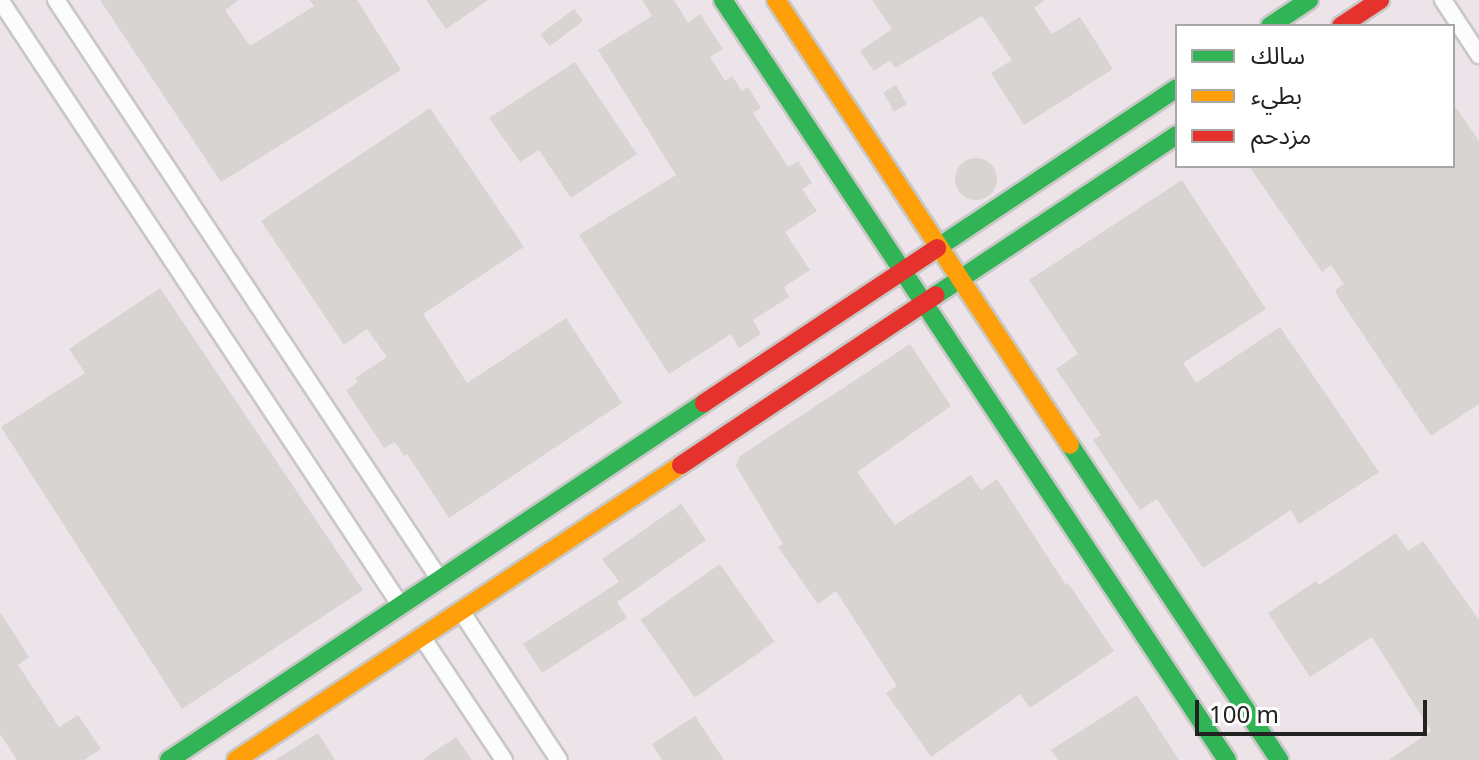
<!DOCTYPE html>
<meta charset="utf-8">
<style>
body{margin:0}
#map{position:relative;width:1479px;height:760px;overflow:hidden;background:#f0eeeb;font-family:"Noto Sans","Noto Sans Arabic",sans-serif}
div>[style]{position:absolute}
.industrial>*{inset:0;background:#ede4e9}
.building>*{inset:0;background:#d7d4d2;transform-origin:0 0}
.round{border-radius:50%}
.roads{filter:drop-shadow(2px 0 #c9c8c7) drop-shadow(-2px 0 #c9c8c7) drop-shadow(0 2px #c9c8c7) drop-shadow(0 -2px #c9c8c7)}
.street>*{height:16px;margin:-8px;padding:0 8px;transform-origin:8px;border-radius:8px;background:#fdfcfc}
.fast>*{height:18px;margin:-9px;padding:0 9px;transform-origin:9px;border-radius:9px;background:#30b455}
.slow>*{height:18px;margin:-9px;padding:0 9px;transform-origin:9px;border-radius:9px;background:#ff9f0a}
.jam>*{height:18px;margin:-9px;padding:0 9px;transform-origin:9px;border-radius:9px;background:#e5322d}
span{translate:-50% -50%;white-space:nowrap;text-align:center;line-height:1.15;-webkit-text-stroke:6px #fff;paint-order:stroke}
.legend{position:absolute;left:1175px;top:24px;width:280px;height:144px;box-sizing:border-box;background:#fff;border:2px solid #a7a7a7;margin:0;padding:10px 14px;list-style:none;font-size:24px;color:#222}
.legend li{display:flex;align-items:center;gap:16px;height:40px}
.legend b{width:40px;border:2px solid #a7a7a7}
.scale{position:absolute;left:1195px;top:700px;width:232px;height:36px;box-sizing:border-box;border:4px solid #222;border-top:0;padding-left:10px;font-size:24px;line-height:28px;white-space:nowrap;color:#222;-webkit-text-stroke:6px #fff;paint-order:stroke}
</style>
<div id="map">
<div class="industrial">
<div style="clip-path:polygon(evenodd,0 0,1479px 0,1479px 760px,0 760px,0 0,1177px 26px,1453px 26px,1453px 166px,1177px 166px,1177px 26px)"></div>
</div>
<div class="building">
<div style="clip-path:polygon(100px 0,239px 0,225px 10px,250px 46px,314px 6px,310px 0,357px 0,401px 70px,221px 182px)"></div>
<div style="clip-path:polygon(426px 0,488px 0,446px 29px)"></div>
<div style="clip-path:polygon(642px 0,674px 0,688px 23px,700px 14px,723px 49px,710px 57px,725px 81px,732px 76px,742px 91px,748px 87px,761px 108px,753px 113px,788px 167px,798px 161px,812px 183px,802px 189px,817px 211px,785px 232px,810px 270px,784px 287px,789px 297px,753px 320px,761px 334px,739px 348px,731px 334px,669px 374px,579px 235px,676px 175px,598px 50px,652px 16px)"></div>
<div style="clip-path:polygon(872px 0,1045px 0,1034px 8px,1052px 34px,1080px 17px,1113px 69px,1024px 125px,991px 73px,1012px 60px,982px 16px,895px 68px,890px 60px,874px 71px,860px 51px,892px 29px)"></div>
<div style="left:574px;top:9px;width:15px;height:42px;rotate:53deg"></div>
<div style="clip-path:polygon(575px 62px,637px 154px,571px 198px,539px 150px,520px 162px,489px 118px)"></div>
<div style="left:896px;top:85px;width:22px;height:15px;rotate:60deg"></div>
<div style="clip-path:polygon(1453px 103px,1479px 141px,1479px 404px,1431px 436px,1340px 300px,1335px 290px,1344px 284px,1331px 265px,1322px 272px,1249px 166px,1453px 166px)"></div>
<div style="clip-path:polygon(430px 108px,524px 247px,423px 314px,467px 383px,566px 318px,622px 403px,449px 518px,407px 454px,404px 456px,395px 442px,384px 448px,346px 390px,358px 382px,355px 378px,387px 357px,367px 329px,344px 345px,261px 221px)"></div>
<div class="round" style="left:955px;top:158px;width:42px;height:42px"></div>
<div style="clip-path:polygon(1182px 180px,1266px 309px,1183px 363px,1196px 383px,1280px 327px,1379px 472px,1299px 524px,1291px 510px,1203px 568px,1157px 499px,1140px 510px,1093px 440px,1101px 435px,1056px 369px,1078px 354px,1029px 280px)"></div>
<div style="clip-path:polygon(160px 288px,363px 590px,182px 709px,1px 427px,85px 373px,69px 349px)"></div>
<div style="clip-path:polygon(910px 344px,951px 406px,857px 472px,895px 525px,971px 475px,981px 490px,997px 479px,1066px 585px,1068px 583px,1114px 651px,1030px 708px,1020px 694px,931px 757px,886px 693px,897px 686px,836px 591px,818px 604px,778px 547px,783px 544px,736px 466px,740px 456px)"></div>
<div style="clip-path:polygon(681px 504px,706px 540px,617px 602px,627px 618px,542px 673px,523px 644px,619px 582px,602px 559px)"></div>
<div style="clip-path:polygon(1396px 533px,1408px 551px,1423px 541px,1479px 620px,1479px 760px,1389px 760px,1431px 731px,1372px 637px,1310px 677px,1268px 613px,1316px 581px,1319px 585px)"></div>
<div style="left:720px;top:564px;width:95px;height:97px;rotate:55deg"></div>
<div style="clip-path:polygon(0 612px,29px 657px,18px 665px,59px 727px,78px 715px,101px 749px,84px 760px,17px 760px,0 734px)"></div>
<div style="clip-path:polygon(1137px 695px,1179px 760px,1058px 760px,1051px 750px)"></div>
<div style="clip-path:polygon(695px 716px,724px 760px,662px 760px,652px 744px)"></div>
<div style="clip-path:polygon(318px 733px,335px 760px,275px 760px)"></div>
<div style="clip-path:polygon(456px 737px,472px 760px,422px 760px)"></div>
</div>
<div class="roads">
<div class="street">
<div style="left:0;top:0;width:727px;rotate:56.51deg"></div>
<div style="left:56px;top:0;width:696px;rotate:56.49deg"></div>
<div style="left:1443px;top:0;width:66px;rotate:56.8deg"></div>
<div style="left:461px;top:611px;width:178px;rotate:56.7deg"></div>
<div style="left:422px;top:637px;width:148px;rotate:56.3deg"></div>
</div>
<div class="fast">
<div style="left:723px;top:0;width:912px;rotate:56.45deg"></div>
<div style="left:1270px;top:26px;width:47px;rotate:-33.7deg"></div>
<div style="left:937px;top:248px;width:288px;rotate:-33.7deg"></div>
<div style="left:936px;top:295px;width:289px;rotate:-33.6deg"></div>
<div style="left:1070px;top:445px;width:378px;rotate:56.4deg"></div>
<div style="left:169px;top:760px;width:643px;rotate:-33.71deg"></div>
</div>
<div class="slow">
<div style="left:776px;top:0;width:533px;rotate:56.55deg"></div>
<div style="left:236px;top:760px;width:534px;rotate:-33.54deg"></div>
</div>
<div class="jam">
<div style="left:1341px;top:26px;width:47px;rotate:-33.7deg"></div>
<div style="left:704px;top:403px;width:280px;rotate:-33.6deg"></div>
<div style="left:681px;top:465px;width:306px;rotate:-33.7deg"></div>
</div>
</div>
<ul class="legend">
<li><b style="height:10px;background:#30b455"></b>سالك</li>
<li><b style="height:10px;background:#ff9f0a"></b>بطيء</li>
<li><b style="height:10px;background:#e5322d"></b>مزدحم</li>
</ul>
<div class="scale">100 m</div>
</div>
